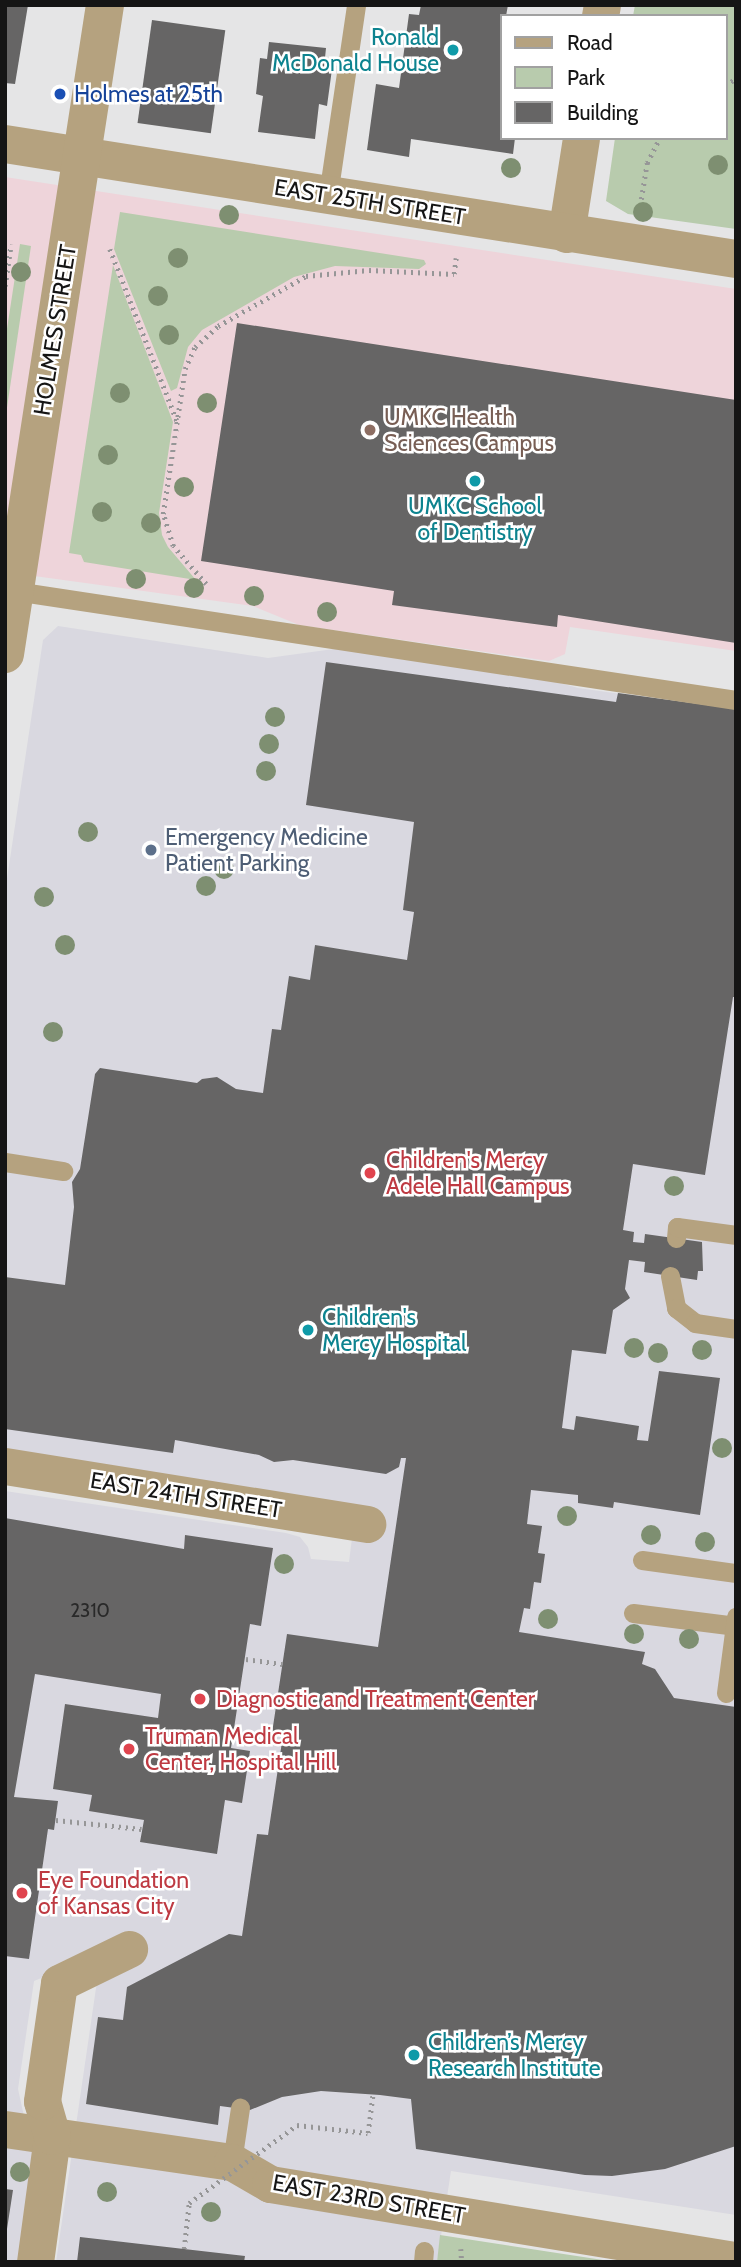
<!DOCTYPE html>
<meta charset="utf-8">
<style>
body{margin:0}
#map{position:relative;width:741px;height:2267px;overflow:hidden;background:#e5e5e6;font-family:Cabin,sans-serif}
div>[style]{position:absolute}
.built>*{inset:0;background:#d9d8e0}
.education>*{inset:0;background:#eed4da}
.green>*{inset:0;background:#b8cbad}
.building>*{inset:0;background:#666565;transform-origin:0 0}
.path>*{height:4.5px;margin-top:-2.25px;transform-origin:0;background:repeating-linear-gradient(90deg,#969697 0 2px,transparent 0 7px)}
.service>*{height:19px;margin:-9.5px;padding:0 9.5px;transform-origin:9.5px;border-radius:9.5px;background:#b5a27f}
.minor>*{height:37px;margin:-18.5px;padding:0 18.5px;transform-origin:18.5px;border-radius:18.5px;background:#b5a27f}
.tertiary>*{height:38px;margin:-19px;padding:0 19px;transform-origin:19px;border-radius:19px;background:#b5a27f}
.path-bridge>*{height:4.5px;margin-top:-2.25px;transform-origin:0;background:repeating-linear-gradient(90deg,#969697 0 2px,transparent 0 7px)}
.trees>*{width:20px;height:20px;margin:-10px;border-radius:50%;background:#7e8f71}
.dots>*{width:19px;height:19px;translate:-50% -50%;box-sizing:border-box;border:4px solid #fff;border-radius:50%}
span{translate:-50% -50%;white-space:nowrap;text-align:center;line-height:1.15;-webkit-text-stroke:5px #fff;paint-order:stroke}
.number-label{font-size:19px;color:#292929}
.number-label span{-webkit-text-stroke-width:0}
.culture-label{font-size:23px;color:#0d838f}
.right{translate:-100% -50%;text-align:right}
.left{translate:0 -50%;text-align:left}
.transit-label{font-size:23px;color:#164399}
.street-label{font-size:23px;color:#151515}
.education-label{font-size:23px;color:#785e54}
.service-label{font-size:23px;color:#4e5e75}
.health-label{font-size:23px;color:#be3a42}
.frame{position:absolute;inset:0;border:7px solid #151515;pointer-events:none}
.legend{position:absolute;left:500px;top:14px;width:228px;height:126px;box-sizing:border-box;background:#fff;border:2px solid #a1a1a1;margin:0;padding:9px 12px;list-style:none;font-size:21px;color:#151515}
.legend li{display:flex;align-items:center;gap:14px;height:35px}
.legend b{width:35px;border:2px solid #a1a1a1}
</style>
<div id="map">
<div class="built">
<div style="clip-path:polygon(58px 626px,268px 658px,341px 648px,539px 677px,578px 688px,736px 710px,736px 2215px,451px 2171px,437px 2262px,56px 2262px,101px 1954px,34px 1981px,18px 2089px,35px 2166px,21px 2262px,5px 2262px,5px 1491px,286px 1533px,300px 1537px,308px 1547px,311px 1559px,349px 1562px,356px 1506px,5px 1453px,5px 892px,43px 640px)"></div>
</div>
<div class="education">
<div style="clip-path:polygon(5px 177px,736px 289px,736px 651px,570px 627px,565px 654px,549px 661px,299px 625px,253px 606px,5px 572px)"></div>
</div>
<div class="green">
<div style="clip-path:polygon(635px 5px,736px 5px,736px 229px,628px 214px,606px 201px,615px 138px,725px 138px,725px 16px,633px 16px)"></div>
<div style="clip-path:polygon(120px 212px,424px 260px,426px 264px,419px 269px,335px 266px,294px 277px,202px 330px,188px 347px,177px 388px,171px 391px,114px 249px)"></div>
<div style="clip-path:polygon(20px 244px,31px 246px,5px 421px,5px 342px)"></div>
<div style="clip-path:polygon(113px 265px,173px 422px,159px 513px,162px 535px,168px 547px,196px 580px,84px 562px,81px 555px,69px 553px)"></div>
<div style="clip-path:polygon(440px 2235px,616px 2262px,437px 2262px)"></div>
</div>
<div class="building">
<div style="clip-path:polygon(5px 5px,28px 5px,15px 84px,5px 83px)"></div>
<div style="clip-path:polygon(421px 5px,508px 5px,506px 16px,501px 16px,501px 138px,515px 138px,513px 154px,411px 139px,409px 157px,367px 150px,376px 84px,399px 88px,409px 14px,419px 15px)"></div>
<div style="left:152px;top:20px;width:74px;height:104px;rotate:8deg"></div>
<div style="clip-path:polygon(269px 42px,326px 48px,324px 68px,332px 69px,327px 106px,319px 104px,315px 139px,258px 132px,263px 96px,256px 94px,260px 58px,267px 59px)"></div>
<div style="clip-path:polygon(237px 323px,736px 400px,736px 643px,558px 615px,557px 627px,392px 605px,394px 591px,201px 561px)"></div>
<div style="clip-path:polygon(326px 662px,616px 702px,618px 693px,736px 709px,736px 997px,733px 997px,705px 1175px,633px 1164px,623px 1230px,634px 1232px,633px 1242px,644px 1243px,645px 1234px,702px 1242px,703px 1271px,698px 1271px,697px 1280px,644px 1272px,645px 1262px,629px 1260px,625px 1289px,630px 1298px,613px 1310px,606px 1354px,572px 1350px,562px 1428px,574px 1430px,576px 1416px,639px 1426px,637px 1440px,648px 1441px,659px 1371px,720px 1378px,700px 1515px,614px 1502px,613px 1508px,578px 1503px,578px 1495px,531px 1490px,527px 1524px,542px 1526px,538px 1553px,545px 1554px,541px 1583px,534px 1582px,530px 1609px,524px 1608px,519px 1632px,645px 1652px,642px 1664px,655px 1669px,674px 1698px,736px 1707px,736px 2146px,665px 2169px,612px 2176px,585px 2175px,416px 2149px,411px 2099px,380px 2095px,321px 2091px,282px 2097px,250px 2110px,220px 2106px,218px 2125px,86px 2104px,98px 2017px,123px 2020px,127px 1987px,229px 1934px,242px 1936px,257px 1834px,268px 1835px,283px 1735px,272px 1733px,287px 1634px,378px 1647px,406px 1458px,401px 1458px,399px 1467px,386px 1474px,293px 1460px,274px 1462px,259px 1455px,175px 1440px,173px 1453px,5px 1429px,5px 1277px,65px 1285px,74px 1207px,72px 1182px,80px 1169px,95px 1074px,100px 1068px,197px 1083px,202px 1079px,217px 1077px,236px 1089px,263px 1093px,272px 1029px,281px 1030px,289px 976px,310px 980px,315px 945px,407px 960px,414px 912px,403px 910px,414px 822px,306px 805px)"></div>
<div style="clip-path:polygon(5px 1518px,184px 1549px,185px 1535px,273px 1548px,261px 1626px,250px 1624px,231px 1748px,250px 1751px,242px 1803px,225px 1800px,217px 1854px,140px 1842px,144px 1820px,89px 1811px,92px 1795px,53px 1789px,65px 1704px,158px 1718px,161px 1694px,35px 1674px,14px 1797px,58px 1801px,54px 1830px,48px 1829px,29px 1959px,5px 1956px)"></div>
<div style="clip-path:polygon(5px 2189px,13px 2190px,7px 2229px,5px 2229px)"></div>
<div style="clip-path:polygon(80px 2237px,184px 2249px,245px 2256px,244px 2262px,77px 2262px)"></div>
</div>
<div class="path">
<div style="left:725px;top:85px;width:13px;rotate:-29deg"></div>
<div style="left:640px;top:206px;width:44px;rotate:-80.8deg"></div>
<div style="left:647px;top:163px;width:28px;rotate:-63deg"></div>
<div style="left:110px;top:249px;width:185px;rotate:68.7deg"></div>
<div style="left:5px;top:286px;width:42px;rotate:-81.9deg"></div>
<div style="left:206px;top:584px;width:50px;rotate:-131deg"></div>
<div style="left:173px;top:546px;width:34px;rotate:-107deg"></div>
<div style="left:163px;top:514px;width:147px;rotate:-81.4deg"></div>
<div style="left:185px;top:369px;width:24px;rotate:-66deg"></div>
<div style="left:195px;top:347px;width:31px;rotate:-42deg"></div>
<div style="left:218px;top:326px;width:101px;rotate:-29.6deg"></div>
<div style="left:306px;top:276px;width:63px;rotate:-5.4deg"></div>
<div style="left:369px;top:270px;width:85px;rotate:2.7deg"></div>
<div style="left:454px;top:274px;width:16px;rotate:-83deg"></div>
<div style="left:246px;top:1659px;width:37px;rotate:8deg"></div>
<div style="left:56px;top:1820px;width:86px;rotate:6deg"></div>
<div style="left:461px;top:2249px;width:13px;rotate:86deg"></div>
</div>
<div class="service">
<div style="left:328px;top:195px;width:192px;rotate:-81.6deg"></div>
<div style="left:15px;top:591px;width:729px;rotate:8.6deg"></div>
<div style="left:5px;top:1162px;width:59px;rotate:8.8deg"></div>
<div style="left:676px;top:1238px;width:11px;rotate:-85deg"></div>
<div style="left:677px;top:1227px;width:60px;rotate:7.7deg"></div>
<div style="left:670px;top:1276px;width:33px;rotate:79deg"></div>
<div style="left:676px;top:1308px;width:24px;rotate:38deg"></div>
<div style="left:695px;top:1323px;width:41px;rotate:8.3deg"></div>
<div style="left:642px;top:1560px;width:95px;rotate:7.9deg"></div>
<div style="left:633px;top:1613px;width:104px;rotate:7.2deg"></div>
<div style="left:726px;top:1693px;width:77px;rotate:-82.5deg"></div>
<div style="left:232px;top:2162px;width:55px;rotate:-81.6deg"></div>
<div style="left:423px;top:2262px;width:11px;rotate:-85deg"></div>
</div>
<div class="minor">
<div style="left:600px;top:16px;width:11px;rotate:-80deg"></div>
<div style="left:566px;top:234px;width:97px;rotate:-81.1deg"></div>
<div style="left:5px;top:1466px;width:367px;rotate:9.1deg"></div>
<div style="left:5px;top:2129px;width:229px;rotate:8.3deg"></div>
<div style="left:232px;top:2162px;width:44px;rotate:30.1deg"></div>
<div style="left:270px;top:2184px;width:472px;rotate:9.3deg"></div>
<div style="left:35px;top:2262px;width:127px;rotate:-82.3deg"></div>
<div style="left:52px;top:2136px;width:36px;rotate:-106deg"></div>
<div style="left:42px;top:2101px;width:119px;rotate:-81.8deg"></div>
<div style="left:59px;top:1983px;width:78px;rotate:-25.9deg"></div>
</div>
<div class="tertiary">
<div style="left:5px;top:144px;width:740px;rotate:8.94deg"></div>
<div style="left:5px;top:654px;width:657px;rotate:-81.24deg"></div>
</div>
<div class="path-bridge">
<div style="left:184px;top:2249px;width:46px;rotate:-83.8deg"></div>
<div style="left:189px;top:2203px;width:133px;rotate:-35.8deg"></div>
<div style="left:297px;top:2125px;width:71px;rotate:6.4deg"></div>
<div style="left:368px;top:2133px;width:39px;rotate:-83deg"></div>
</div>
<div class="trees">
<div style="left:718px;top:165px"></div>
<div style="left:511px;top:168px"></div>
<div style="left:643px;top:212px"></div>
<div style="left:229px;top:215px"></div>
<div style="left:178px;top:258px"></div>
<div style="left:21px;top:272px"></div>
<div style="left:158px;top:296px"></div>
<div style="left:169px;top:335px"></div>
<div style="left:120px;top:393px"></div>
<div style="left:207px;top:403px"></div>
<div style="left:108px;top:455px"></div>
<div style="left:184px;top:487px"></div>
<div style="left:102px;top:512px"></div>
<div style="left:151px;top:523px"></div>
<div style="left:136px;top:579px"></div>
<div style="left:194px;top:588px"></div>
<div style="left:254px;top:596px"></div>
<div style="left:327px;top:612px"></div>
<div style="left:275px;top:717px"></div>
<div style="left:269px;top:744px"></div>
<div style="left:266px;top:771px"></div>
<div style="left:88px;top:832px"></div>
<div style="left:224px;top:869px"></div>
<div style="left:206px;top:886px"></div>
<div style="left:44px;top:897px"></div>
<div style="left:65px;top:945px"></div>
<div style="left:53px;top:1032px"></div>
<div style="left:674px;top:1186px"></div>
<div style="left:634px;top:1348px"></div>
<div style="left:702px;top:1350px"></div>
<div style="left:658px;top:1353px"></div>
<div style="left:722px;top:1448px"></div>
<div style="left:567px;top:1516px"></div>
<div style="left:651px;top:1535px"></div>
<div style="left:705px;top:1542px"></div>
<div style="left:284px;top:1564px"></div>
<div style="left:548px;top:1619px"></div>
<div style="left:634px;top:1634px"></div>
<div style="left:689px;top:1639px"></div>
<div style="left:20px;top:2172px"></div>
<div style="left:107px;top:2192px"></div>
<div style="left:211px;top:2212px"></div>
</div>
<div class="dots">
<div style="left:453px;top:50px;background:#0f9aa8"></div>
<div style="left:60px;top:94px;background:#1a4fb4"></div>
<div style="left:370px;top:430px;background:#8d6e63"></div>
<div style="left:475px;top:481px;background:#0f9aa8"></div>
<div style="left:151px;top:850px;background:#5c6f8a"></div>
<div style="left:370px;top:1173px;background:#e0444e"></div>
<div style="left:308px;top:1330px;background:#0f9aa8"></div>
<div style="left:200px;top:1699px;background:#e0444e"></div>
<div style="left:129px;top:1749px;background:#e0444e"></div>
<div style="left:22px;top:1893px;background:#e0444e"></div>
<div style="left:414px;top:2055px;background:#0f9aa8"></div>
</div>
<div class="number-label">
<span style="left:90px;top:1611px">2310</span>
</div>
<div class="culture-label">
<span class="right" style="left:439px;top:50px">Ronald<br>McDonald House</span>
<span style="left:475px;top:519px">UMKC School<br>of Dentistry</span>
<span class="left" style="left:322px;top:1330px">Children's<br>Mercy Hospital</span>
<span class="left" style="left:428px;top:2055px">Children’s Mercy<br>Research Institute</span>
</div>
<div class="transit-label">
<span class="left" style="left:74px;top:94px">Holmes at 25th</span>
</div>
<div class="street-label">
<span style="left:370px;top:202px;rotate:9deg">EAST 25TH STREET</span>
<span style="left:55px;top:330px;rotate:-81deg">HOLMES STREET</span>
<span style="left:186px;top:1495px;rotate:9deg">EAST 24TH STREET</span>
<span style="left:369px;top:2199px;rotate:10deg">EAST 23RD STREET</span>
</div>
<div class="education-label">
<span class="left" style="left:384px;top:430px">UMKC Health<br>Sciences Campus</span>
</div>
<div class="service-label">
<span class="left" style="left:165px;top:850px">Emergency Medicine<br>Patient Parking</span>
</div>
<div class="health-label">
<span class="left" style="left:386px;top:1173px">Children's Mercy<br>Adele Hall Campus</span>
<span class="left" style="left:216px;top:1699px">Diagnostic and Treatment Center</span>
<span class="left" style="left:145px;top:1749px">Truman Medical<br>Center, Hospital Hill</span>
<span class="left" style="left:38px;top:1893px">Eye Foundation<br>of Kansas City</span>
</div>
<div class="frame"></div>
<ul class="legend">
<li><b style="height:9px;background:#b5a27f"></b>Road</li>
<li><b style="height:19px;background:#b8cbad"></b>Park</li>
<li><b style="height:19px;background:#666565"></b>Building</li>
</ul>
</div>
